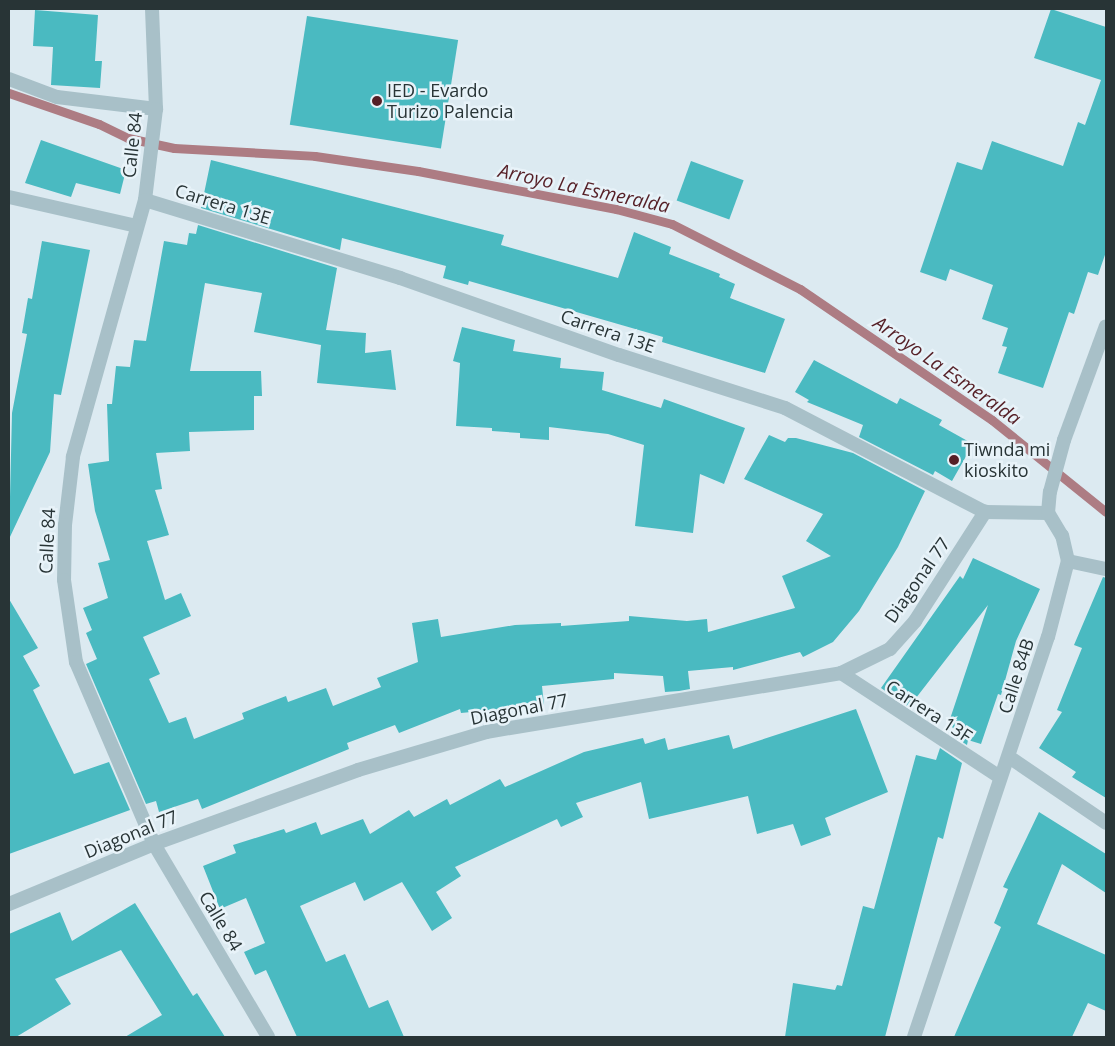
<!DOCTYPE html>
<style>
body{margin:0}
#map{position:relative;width:1115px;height:1046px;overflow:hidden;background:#dceaf1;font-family:"Open Sans",sans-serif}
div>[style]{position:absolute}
.stream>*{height:9px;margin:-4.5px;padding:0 4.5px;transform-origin:4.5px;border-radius:4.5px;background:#ad7c83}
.building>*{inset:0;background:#4abac1;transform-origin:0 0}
.service>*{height:14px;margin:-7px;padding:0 7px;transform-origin:7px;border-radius:7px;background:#a8c0c8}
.minor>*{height:14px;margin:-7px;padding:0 7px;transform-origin:7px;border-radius:7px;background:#a8c0c8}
.dots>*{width:14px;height:14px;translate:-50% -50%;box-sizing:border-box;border:2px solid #e8f3f9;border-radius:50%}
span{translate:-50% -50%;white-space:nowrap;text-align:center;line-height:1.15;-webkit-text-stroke:5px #e8f3f9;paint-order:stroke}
.poi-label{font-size:18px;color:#283436}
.left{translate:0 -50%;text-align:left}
.street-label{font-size:18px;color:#283436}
.water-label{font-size:19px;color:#551f26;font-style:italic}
.frame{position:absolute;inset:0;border:10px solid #283436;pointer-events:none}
</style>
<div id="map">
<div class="stream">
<div style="left:9px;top:93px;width:95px;rotate:19deg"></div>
<div style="left:99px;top:124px;width:32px;rotate:26deg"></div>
<div style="left:128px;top:138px;width:47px;rotate:12.3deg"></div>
<div style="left:174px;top:148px;width:141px;rotate:3.2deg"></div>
<div style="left:315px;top:156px;width:104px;rotate:8.3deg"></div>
<div style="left:418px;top:171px;width:202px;rotate:10.9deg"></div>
<div style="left:616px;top:209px;width:58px;rotate:15deg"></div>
<div style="left:672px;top:224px;width:144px;rotate:26.9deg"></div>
<div style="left:800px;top:289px;width:232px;rotate:34.3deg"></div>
<div style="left:992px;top:420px;width:146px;rotate:38.9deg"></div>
</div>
<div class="building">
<div style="clip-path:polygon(1051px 9px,1106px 27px,1106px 252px,1098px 275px,1088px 272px,1074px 314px,1069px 312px,1043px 388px,998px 373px,1007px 347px,1002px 346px,1008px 328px,982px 319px,993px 285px,950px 269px,946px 281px,920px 272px,957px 162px,982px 170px,992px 141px,1063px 166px,1078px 122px,1085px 125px,1101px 80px,1034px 58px)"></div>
<div style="clip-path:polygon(35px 10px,98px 15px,95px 61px,102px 61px,100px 88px,51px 85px,53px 47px,33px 46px)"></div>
<div style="left:307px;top:16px;width:153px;height:110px;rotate:9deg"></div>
<div style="clip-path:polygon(41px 140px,126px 170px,120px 194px,76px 183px,71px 197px,25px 183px)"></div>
<div style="clip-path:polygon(211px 160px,504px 235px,501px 245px,618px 278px,634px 232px,671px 247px,669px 254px,720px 274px,719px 277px,735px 284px,730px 298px,785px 319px,765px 373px,662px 342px,663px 337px,469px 281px,468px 285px,443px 278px,446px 266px,342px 238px,340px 250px,201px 208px)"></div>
<div style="left:691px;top:161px;width:56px;height:42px;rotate:20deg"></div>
<div style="clip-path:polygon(198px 225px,337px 268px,326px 330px,366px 333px,365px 353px,391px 350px,396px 390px,317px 383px,321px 345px,254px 332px,262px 293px,205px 283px,190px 371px,261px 371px,262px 396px,254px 396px,254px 430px,189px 432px,190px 451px,156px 453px,162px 489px,155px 490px,169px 535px,147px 541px,165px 600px,181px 593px,191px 616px,143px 637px,160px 674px,149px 679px,169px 723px,186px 717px,194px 739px,244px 719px,242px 713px,286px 696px,288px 702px,326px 688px,333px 706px,381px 687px,377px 678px,418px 662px,412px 623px,438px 619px,441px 637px,515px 625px,561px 623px,561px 626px,629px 621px,629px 616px,687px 621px,707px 619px,708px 632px,795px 608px,782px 576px,831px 556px,806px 541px,823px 514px,744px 479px,769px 435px,785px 442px,788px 438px,796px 438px,853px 453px,925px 491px,898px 547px,859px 611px,833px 642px,803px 657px,800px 652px,733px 670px,733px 667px,688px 671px,690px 689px,679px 691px,665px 692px,663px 676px,614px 673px,614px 679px,542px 686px,544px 705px,461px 713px,460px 709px,399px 733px,395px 725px,347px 743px,349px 749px,202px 809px,198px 799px,159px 812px,156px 801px,146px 804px,86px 664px,97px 659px,86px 633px,92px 630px,83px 608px,108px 598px,98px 563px,110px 560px,95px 511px,88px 464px,109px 461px,107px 404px,112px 404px,116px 366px,130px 367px,134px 340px,146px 341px,164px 241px,187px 245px,189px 233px,196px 234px)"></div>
<div style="clip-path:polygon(42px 241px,90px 250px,61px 395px,54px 394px,50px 452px,9px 539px,12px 413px,27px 334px,22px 333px,28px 298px,32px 299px)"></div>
<div style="clip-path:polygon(462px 327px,515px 340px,513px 351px,561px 358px,560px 368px,604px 372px,602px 390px,661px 408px,664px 399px,745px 428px,724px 484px,700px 474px,693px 533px,635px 526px,644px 445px,608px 434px,549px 427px,549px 440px,520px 438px,520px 433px,492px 431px,492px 428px,456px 426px,460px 363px,453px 361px)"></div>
<div style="clip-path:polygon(814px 360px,897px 404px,900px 398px,942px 420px,939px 425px,973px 444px,952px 481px,935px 471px,933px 475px,859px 437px,863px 425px,807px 402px,809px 400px,795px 392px)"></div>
<div style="clip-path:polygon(973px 558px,1040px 589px,1016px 641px,1001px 695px,998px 694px,981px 744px,968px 740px,967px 745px,946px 731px,988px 605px,909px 707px,881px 688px,960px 576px,963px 579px)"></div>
<div style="clip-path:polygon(1103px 577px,1106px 578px,1106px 798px,1072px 777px,1076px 772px,1039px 748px,1062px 712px,1057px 710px,1082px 648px,1074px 645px)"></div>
<div style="clip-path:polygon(9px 599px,38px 648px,23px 656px,40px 686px,33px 690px,74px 774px,109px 762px,130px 810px,9px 854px)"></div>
<div style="clip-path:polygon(856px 709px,888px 792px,825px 818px,831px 835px,801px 846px,793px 824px,757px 834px,748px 796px,649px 819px,641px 782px,576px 803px,583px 817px,561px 827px,557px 819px,455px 867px,461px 876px,436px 892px,452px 918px,432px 931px,402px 882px,364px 901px,355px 882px,300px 906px,326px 962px,345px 954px,369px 1008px,388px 1000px,404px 1037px,297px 1037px,266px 970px,255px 975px,244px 952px,265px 943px,246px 898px,220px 909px,203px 866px,236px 853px,233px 845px,284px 829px,286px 833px,316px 822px,321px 835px,363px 819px,370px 834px,409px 810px,414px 817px,447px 799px,450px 805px,500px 779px,505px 787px,584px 752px,643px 738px,645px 744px,665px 738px,668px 750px,729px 735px,733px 749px)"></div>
<div style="clip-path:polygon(940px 748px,962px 763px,943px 839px,938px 837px,885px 1037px,785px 1037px,793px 983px,835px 990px,837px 985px,842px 986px,863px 906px,874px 909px,916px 755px,936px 760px)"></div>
<div style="clip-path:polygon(1039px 812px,1106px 854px,1106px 893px,1062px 864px,1037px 924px,1106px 955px,1106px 1011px,1088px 1003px,1072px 1037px,954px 1037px,1001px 927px,994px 923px,1008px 889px,1003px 887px)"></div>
<div style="clip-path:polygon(135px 903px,193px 996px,197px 993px,225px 1037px,125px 1037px,162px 1015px,121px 950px,55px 979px,71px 1004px,16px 1037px,9px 1037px,9px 934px,60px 912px,72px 941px)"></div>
</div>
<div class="service">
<div style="left:9px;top:79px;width:51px;rotate:20.6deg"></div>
<div style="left:57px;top:97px;width:100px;rotate:6.9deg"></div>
</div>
<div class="minor">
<div style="left:152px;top:9px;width:100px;rotate:87.7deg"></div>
<div style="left:156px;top:109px;width:92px;rotate:96.9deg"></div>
<div style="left:145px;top:200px;width:267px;rotate:105.7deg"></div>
<div style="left:73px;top:457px;width:68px;rotate:96.7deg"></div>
<div style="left:65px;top:525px;width:55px;rotate:91deg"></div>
<div style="left:64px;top:580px;width:83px;rotate:81.7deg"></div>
<div style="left:76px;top:662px;width:198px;rotate:66.8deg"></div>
<div style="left:154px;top:844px;width:224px;rotate:59.4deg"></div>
<div style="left:9px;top:197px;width:131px;rotate:12.8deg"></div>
<div style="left:145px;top:200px;width:267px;rotate:17deg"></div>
<div style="left:400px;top:278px;width:232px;rotate:19.4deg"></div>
<div style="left:619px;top:355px;width:174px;rotate:17.7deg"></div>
<div style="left:785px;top:408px;width:225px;rotate:27.5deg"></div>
<div style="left:985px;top:512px;width:63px;rotate:0.9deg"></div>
<div style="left:1068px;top:561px;width:39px;rotate:12deg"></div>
<div style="left:841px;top:673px;width:190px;rotate:33.2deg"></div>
<div style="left:1009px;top:757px;width:117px;rotate:34.2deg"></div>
<div style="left:9px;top:904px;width:157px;rotate:-22.5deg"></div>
<div style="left:154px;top:844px;width:217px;rotate:-19.9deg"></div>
<div style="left:358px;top:770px;width:134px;rotate:-16.5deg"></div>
<div style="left:486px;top:732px;width:360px;rotate:-9.4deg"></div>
<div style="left:841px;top:673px;width:55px;rotate:-26.1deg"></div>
<div style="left:890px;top:649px;width:38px;rotate:-48deg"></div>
<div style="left:915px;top:621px;width:130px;rotate:-57.3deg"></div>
<div style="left:914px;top:1037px;width:422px;rotate:-71.5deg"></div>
<div style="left:1048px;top:637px;width:79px;rotate:-75.3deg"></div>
<div style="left:1068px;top:561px;width:26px;rotate:-103deg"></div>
<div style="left:1062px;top:536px;width:27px;rotate:-121deg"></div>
<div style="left:1048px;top:513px;width:21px;rotate:-85deg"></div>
<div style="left:1050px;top:492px;width:54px;rotate:-74.9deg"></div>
<div style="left:1064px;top:440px;width:121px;rotate:-69.8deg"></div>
</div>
<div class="dots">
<div style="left:377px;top:101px;background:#551f26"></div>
<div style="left:954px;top:460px;background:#551f26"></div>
</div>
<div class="poi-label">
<span class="left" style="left:387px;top:101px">IED - Evardo<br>Turizo Palencia</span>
<span class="left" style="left:964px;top:460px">Tiwnda mi<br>kioskito</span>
</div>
<div class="street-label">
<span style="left:132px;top:145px;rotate:-84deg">Calle 84</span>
<span style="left:223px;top:204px;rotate:17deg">Carrera 13E</span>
<span style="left:608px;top:331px;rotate:19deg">Carrera 13E</span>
<span style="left:47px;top:541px;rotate:-87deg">Calle 84</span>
<span style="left:917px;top:580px;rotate:-55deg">Diagonal 77</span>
<span style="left:1016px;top:676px;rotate:-72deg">Calle 84B</span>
<span style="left:519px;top:709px;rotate:-11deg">Diagonal 77</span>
<span style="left:929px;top:711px;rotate:33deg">Carrera 13F</span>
<span style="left:131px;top:834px;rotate:-22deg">Diagonal 77</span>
<span style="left:221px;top:921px;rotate:59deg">Calle 84</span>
</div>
<div class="water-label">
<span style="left:584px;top:189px;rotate:12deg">Arroyo La Esmeralda</span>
<span style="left:947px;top:371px;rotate:35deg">Arroyo La Esmeralda</span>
</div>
<div class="frame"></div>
</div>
